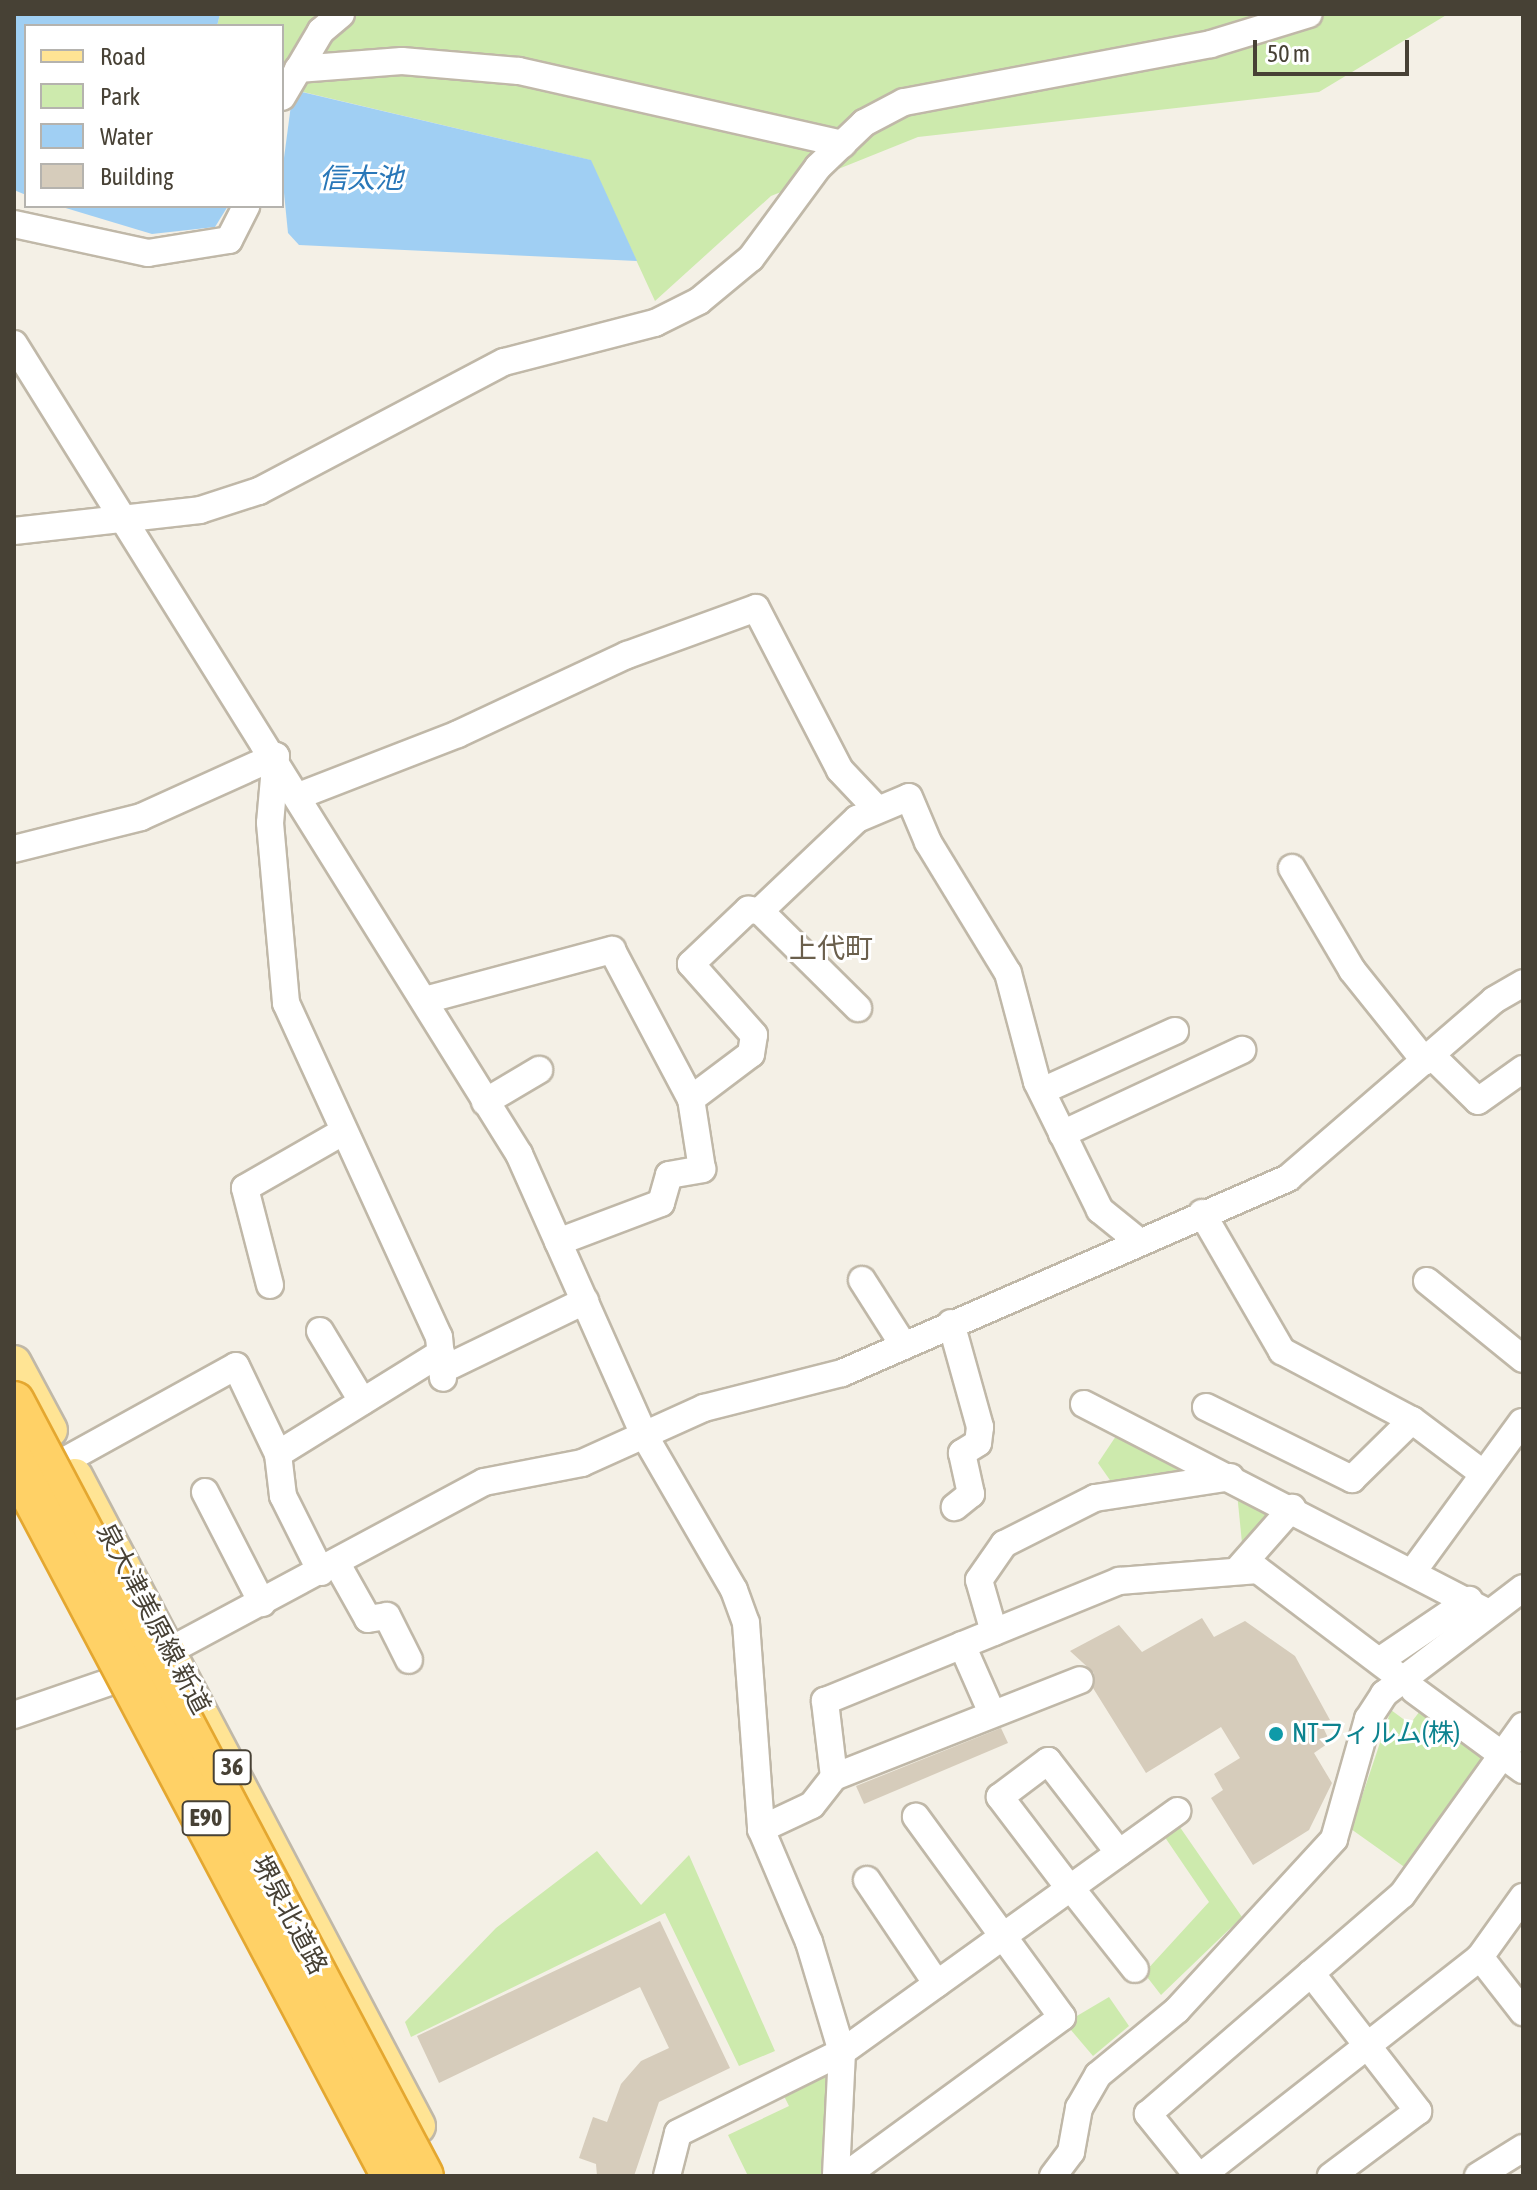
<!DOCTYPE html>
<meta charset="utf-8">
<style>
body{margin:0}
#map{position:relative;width:1537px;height:2190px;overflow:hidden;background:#f4f0e6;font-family:"Asap Condensed","Noto Sans JP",sans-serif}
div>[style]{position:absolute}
.green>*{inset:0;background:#cdeaad}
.water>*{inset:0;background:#a0cff3}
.building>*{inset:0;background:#d6ccbb}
.roads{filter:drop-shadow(2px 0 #c0b8a8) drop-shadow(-2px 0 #c0b8a8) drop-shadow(0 2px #c0b8a8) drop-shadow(0 -2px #c0b8a8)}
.minor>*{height:26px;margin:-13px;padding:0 13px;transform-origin:13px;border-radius:13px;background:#fff}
.major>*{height:34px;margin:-17px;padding:0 17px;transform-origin:17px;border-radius:17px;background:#ffe494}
.bridges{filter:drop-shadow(2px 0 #e4a730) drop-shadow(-2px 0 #e4a730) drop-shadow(0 2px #e4a730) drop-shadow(0 -2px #e4a730)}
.highway-bridge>*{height:40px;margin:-20px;padding:0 20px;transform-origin:20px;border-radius:20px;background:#ffd166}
.dots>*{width:22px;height:22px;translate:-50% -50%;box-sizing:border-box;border:4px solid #fff;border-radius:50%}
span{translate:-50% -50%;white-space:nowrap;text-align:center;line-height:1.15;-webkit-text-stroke:6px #fff;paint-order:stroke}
.shield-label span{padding:2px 6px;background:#fff;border:2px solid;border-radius:6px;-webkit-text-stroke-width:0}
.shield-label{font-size:24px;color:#474135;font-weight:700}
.street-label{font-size:26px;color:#474135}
.culture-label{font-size:26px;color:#0d838f}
.left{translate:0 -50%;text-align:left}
.water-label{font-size:28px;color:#2977b8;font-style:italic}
.neighbourhood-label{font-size:28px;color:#6a5f4c}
.frame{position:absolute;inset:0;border:16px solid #474135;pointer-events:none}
.legend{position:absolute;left:24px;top:24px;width:260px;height:184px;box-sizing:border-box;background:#fff;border:2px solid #b5b3ae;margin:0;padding:10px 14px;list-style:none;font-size:24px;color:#474135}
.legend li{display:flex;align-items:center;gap:16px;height:40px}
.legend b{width:40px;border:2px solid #b5b3ae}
.scale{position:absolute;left:1253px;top:40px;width:156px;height:36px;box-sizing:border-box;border:4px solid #474135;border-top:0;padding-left:10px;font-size:24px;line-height:28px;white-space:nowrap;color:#474135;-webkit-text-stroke:6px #fff;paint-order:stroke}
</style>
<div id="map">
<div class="green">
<div style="clip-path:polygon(220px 14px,1448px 14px,1319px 92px,918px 137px,771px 196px,655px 301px,590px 160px,282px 87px,282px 26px,217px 26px)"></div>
<div style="clip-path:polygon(1120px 1430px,1190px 1463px,1189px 1475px,1112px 1483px,1098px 1463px)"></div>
<div style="clip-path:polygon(1236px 1483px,1286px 1510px,1243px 1553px)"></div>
<div style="clip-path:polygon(1423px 1707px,1486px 1753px,1488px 1763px,1410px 1871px,1351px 1829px,1391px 1710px,1410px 1724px)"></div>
<div style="clip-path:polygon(1175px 1820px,1242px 1917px,1161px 1995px,1144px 1973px,1209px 1902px,1160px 1830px)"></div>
<div style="clip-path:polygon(597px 1851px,641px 1905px,689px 1855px,775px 2051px,739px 2066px,665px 1913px,411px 2037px,405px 2022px,496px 1928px)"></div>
<div style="clip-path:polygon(1109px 1997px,1129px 2026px,1093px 2056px,1065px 2023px)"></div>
<div style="clip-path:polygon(822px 2073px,830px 2078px,826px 2176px,748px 2176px,728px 2135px,789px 2106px,782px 2092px)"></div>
</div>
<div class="water">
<div style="clip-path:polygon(14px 14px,220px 14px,217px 26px,26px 26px,26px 195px,14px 190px)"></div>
<div style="clip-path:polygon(302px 92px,591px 160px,637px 261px,299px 245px,288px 233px,282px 173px,291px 105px)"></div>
<div style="clip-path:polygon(59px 206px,228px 206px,215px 227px,152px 234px)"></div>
</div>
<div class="building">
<div style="clip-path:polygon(1202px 1618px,1214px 1637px,1245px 1621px,1295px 1656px,1330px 1720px,1321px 1723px,1330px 1742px,1314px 1753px,1332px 1783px,1309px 1830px,1253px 1865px,1211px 1798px,1223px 1790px,1214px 1774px,1240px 1758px,1221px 1727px,1146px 1773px,1093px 1688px,1094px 1673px,1070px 1651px,1119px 1625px,1142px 1652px)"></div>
<div style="clip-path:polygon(1001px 1728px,1008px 1743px,864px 1804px,856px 1786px)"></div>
<div style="clip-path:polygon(660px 1921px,730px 2068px,659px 2102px,634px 2176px,597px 2176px,596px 2164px,579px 2158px,593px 2117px,607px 2122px,621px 2084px,641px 2061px,669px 2048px,640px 1987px,439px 2083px,417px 2036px)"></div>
</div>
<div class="roads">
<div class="minor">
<div style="left:298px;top:69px;width:104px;rotate:-4.4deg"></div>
<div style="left:402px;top:61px;width:117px;rotate:4.9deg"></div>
<div style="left:519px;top:71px;width:332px;rotate:12.7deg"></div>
<div style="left:282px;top:97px;width:77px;rotate:-59.4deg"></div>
<div style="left:321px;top:31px;width:26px;rotate:-40deg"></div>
<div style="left:14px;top:224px;width:137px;rotate:12.2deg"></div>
<div style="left:148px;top:253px;width:82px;rotate:-9.1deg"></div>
<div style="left:229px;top:240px;width:38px;rotate:-63deg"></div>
<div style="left:14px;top:344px;width:955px;rotate:58.06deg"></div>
<div style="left:519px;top:1154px;width:305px;rotate:66deg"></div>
<div style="left:643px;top:1433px;width:181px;rotate:59.9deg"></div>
<div style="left:734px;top:1590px;width:35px;rotate:70deg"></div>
<div style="left:746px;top:1623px;width:207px;rotate:85.8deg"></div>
<div style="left:761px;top:1829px;width:123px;rotate:67deg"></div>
<div style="left:809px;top:1942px;width:115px;rotate:73.3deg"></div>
<div style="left:842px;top:2052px;width:124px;rotate:92.8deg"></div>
<div style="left:14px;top:531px;width:187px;rotate:-6.4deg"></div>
<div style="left:200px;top:510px;width:62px;rotate:-17.9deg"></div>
<div style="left:259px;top:491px;width:277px;rotate:-27.8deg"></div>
<div style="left:504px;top:362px;width:156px;rotate:-14.5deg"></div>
<div style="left:655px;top:323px;width:49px;rotate:-26.6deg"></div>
<div style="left:699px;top:301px;width:67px;rotate:-39.6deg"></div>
<div style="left:751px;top:258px;width:113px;rotate:-53.6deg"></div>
<div style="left:818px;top:167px;width:64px;rotate:-43.7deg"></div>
<div style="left:864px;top:123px;width:45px;rotate:-27.7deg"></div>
<div style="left:904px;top:102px;width:312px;rotate:-10.7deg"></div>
<div style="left:1211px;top:44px;width:102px;rotate:-17deg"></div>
<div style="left:276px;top:756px;width:67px;rotate:95.1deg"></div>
<div style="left:270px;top:823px;width:181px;rotate:84.9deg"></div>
<div style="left:286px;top:1003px;width:367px;rotate:65.4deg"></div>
<div style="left:439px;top:1337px;width:41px;rotate:84.4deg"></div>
<div style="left:301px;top:795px;width:168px;rotate:-21.2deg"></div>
<div style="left:458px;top:734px;width:187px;rotate:-25.1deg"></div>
<div style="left:627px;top:655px;width:137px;rotate:-20deg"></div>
<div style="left:756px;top:608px;width:182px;rotate:62.6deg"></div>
<div style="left:840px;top:770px;width:51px;rotate:46.6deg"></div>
<div style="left:14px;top:849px;width:131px;rotate:-14.1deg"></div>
<div style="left:141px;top:817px;width:148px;rotate:-24.3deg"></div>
<div style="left:1292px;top:868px;width:118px;rotate:59.5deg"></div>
<div style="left:1352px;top:970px;width:117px;rotate:51.3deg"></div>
<div style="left:760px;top:911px;width:134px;rotate:-43.5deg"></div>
<div style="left:857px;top:819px;width:56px;rotate:-22.9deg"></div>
<div style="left:909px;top:797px;width:49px;rotate:67.1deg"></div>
<div style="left:928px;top:842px;width:153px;rotate:58.6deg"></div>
<div style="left:1008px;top:973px;width:113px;rotate:75.1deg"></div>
<div style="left:1037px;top:1082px;width:143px;rotate:63.8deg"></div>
<div style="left:1100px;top:1210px;width:48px;rotate:39deg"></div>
<div style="left:425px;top:1000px;width:194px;rotate:-15deg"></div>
<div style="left:612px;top:950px;width:169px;rotate:62.1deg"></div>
<div style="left:1432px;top:1056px;width:64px;rotate:44.4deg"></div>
<div style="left:1478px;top:1101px;width:55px;rotate:-35.4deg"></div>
<div style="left:1042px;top:1091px;width:146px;rotate:-24.3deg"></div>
<div style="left:485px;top:1102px;width:63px;rotate:-30.7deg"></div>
<div style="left:1062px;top:1134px;width:199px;rotate:-25deg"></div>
<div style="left:1202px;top:1213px;width:160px;rotate:59.9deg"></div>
<div style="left:1282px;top:1351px;width:147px;rotate:28deg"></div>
<div style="left:1412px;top:1420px;width:86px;rotate:37deg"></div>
<div style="left:558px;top:1242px;width:110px;rotate:-20.7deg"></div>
<div style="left:661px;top:1203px;width:29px;rotate:-74deg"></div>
<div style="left:669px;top:1175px;width:34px;rotate:-10deg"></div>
<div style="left:702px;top:1169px;width:71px;rotate:-98.9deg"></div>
<div style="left:691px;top:1099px;width:75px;rotate:-36.9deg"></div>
<div style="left:751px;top:1054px;width:19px;rotate:-81deg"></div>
<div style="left:754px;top:1035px;width:95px;rotate:-131.6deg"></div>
<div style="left:691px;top:964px;width:79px;rotate:-43.5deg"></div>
<div style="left:748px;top:910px;width:12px;rotate:5deg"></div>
<div style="left:760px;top:911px;width:138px;rotate:44.7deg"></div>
<div style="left:862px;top:1280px;width:78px;rotate:57.5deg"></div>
<div style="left:1427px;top:1281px;width:124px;rotate:39.1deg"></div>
<div style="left:270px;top:1285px;width:100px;rotate:-104.5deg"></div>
<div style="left:245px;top:1188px;width:111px;rotate:-29.8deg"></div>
<div style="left:951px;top:1323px;width:108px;rotate:74.4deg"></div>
<div style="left:980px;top:1427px;width:16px;rotate:97deg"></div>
<div style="left:978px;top:1443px;width:19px;rotate:148deg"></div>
<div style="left:962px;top:1453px;width:42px;rotate:77.6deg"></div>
<div style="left:971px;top:1494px;width:21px;rotate:141deg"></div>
<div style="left:320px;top:1331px;width:82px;rotate:59deg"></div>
<div style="left:442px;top:1370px;width:159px;rotate:-25.8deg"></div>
<div style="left:1084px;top:1404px;width:454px;rotate:27.3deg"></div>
<div style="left:1206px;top:1407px;width:163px;rotate:26.3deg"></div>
<div style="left:1352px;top:1479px;width:84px;rotate:-44.5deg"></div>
<div style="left:278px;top:1454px;width:192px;rotate:-31.8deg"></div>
<div style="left:66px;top:1460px;width:194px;rotate:-28.9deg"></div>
<div style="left:236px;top:1366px;width:98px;rotate:64.5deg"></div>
<div style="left:278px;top:1454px;width:42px;rotate:83.2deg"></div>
<div style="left:283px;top:1496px;width:85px;rotate:63.4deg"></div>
<div style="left:205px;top:1492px;width:125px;rotate:62.8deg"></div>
<div style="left:336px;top:1562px;width:65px;rotate:60.7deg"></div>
<div style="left:368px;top:1619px;width:19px;rotate:-9deg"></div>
<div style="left:387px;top:1616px;width:49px;rotate:63.4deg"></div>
<div style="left:1240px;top:1567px;width:79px;rotate:-48.6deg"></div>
<div style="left:1414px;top:1570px;width:183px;rotate:-53.9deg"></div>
<div style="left:994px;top:1632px;width:54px;rotate:-106.1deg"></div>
<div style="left:979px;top:1580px;width:44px;rotate:-55.2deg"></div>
<div style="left:1004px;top:1544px;width:102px;rotate:-26.8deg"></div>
<div style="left:1095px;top:1498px;width:137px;rotate:-8.8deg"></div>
<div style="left:962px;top:1645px;width:74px;rotate:66.2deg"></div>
<div style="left:1379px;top:1661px;width:109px;rotate:-34.1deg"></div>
<div style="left:1414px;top:1690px;width:135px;rotate:36.3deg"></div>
<div style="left:14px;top:1715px;width:105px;rotate:-19deg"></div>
<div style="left:113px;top:1681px;width:421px;rotate:-28.2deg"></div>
<div style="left:484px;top:1482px;width:100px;rotate:-11deg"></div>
<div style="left:582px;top:1463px;width:134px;rotate:-24.3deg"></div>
<div style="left:704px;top:1408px;width:142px;rotate:-14.2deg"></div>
<div style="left:842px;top:1373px;width:487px;rotate:-23.6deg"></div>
<div style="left:1288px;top:1178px;width:272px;rotate:-40.8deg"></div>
<div style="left:1494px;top:1000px;width:34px;rotate:-30deg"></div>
<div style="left:834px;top:1777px;width:264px;rotate:-21.5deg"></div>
<div style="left:761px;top:1829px;width:56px;rotate:-25.2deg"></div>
<div style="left:812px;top:1805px;width:36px;rotate:-52deg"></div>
<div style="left:834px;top:1777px;width:77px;rotate:-96.8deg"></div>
<div style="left:825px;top:1701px;width:318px;rotate:-22.2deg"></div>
<div style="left:1119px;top:1581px;width:139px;rotate:-4.5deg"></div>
<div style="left:1258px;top:1570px;width:179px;rotate:37.1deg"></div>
<div style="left:867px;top:1880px;width:125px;rotate:56.1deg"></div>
<div style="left:1071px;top:1888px;width:103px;rotate:51.7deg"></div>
<div style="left:1070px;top:1889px;width:116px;rotate:-127.3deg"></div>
<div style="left:1000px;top:1797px;width:60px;rotate:-36.9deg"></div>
<div style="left:1048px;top:1761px;width:116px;rotate:52.3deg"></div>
<div style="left:1480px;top:1957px;width:70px;rotate:52deg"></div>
<div style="left:1311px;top:1973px;width:175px;rotate:52.2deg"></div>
<div style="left:1418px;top:2111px;width:109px;rotate:143.2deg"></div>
<div style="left:667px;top:2176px;width:44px;rotate:-75.7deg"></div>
<div style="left:678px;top:2133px;width:183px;rotate:-26.3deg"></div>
<div style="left:842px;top:2052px;width:413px;rotate:-35.7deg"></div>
<div style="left:845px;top:2176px;width:269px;rotate:-36.2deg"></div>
<div style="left:1062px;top:2017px;width:248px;rotate:-126.1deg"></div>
<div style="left:1053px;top:2176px;width:30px;rotate:-53deg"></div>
<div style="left:1071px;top:2152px;width:45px;rotate:-79.7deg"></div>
<div style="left:1079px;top:2108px;width:38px;rotate:-60deg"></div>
<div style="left:1098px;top:2075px;width:102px;rotate:-39.4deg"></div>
<div style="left:1177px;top:2010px;width:232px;rotate:-47.4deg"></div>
<div style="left:1334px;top:1839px;width:125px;rotate:-74.2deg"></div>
<div style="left:1368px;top:1719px;width:30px;rotate:-57deg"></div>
<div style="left:1384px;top:1694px;width:175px;rotate:-37.3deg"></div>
<div style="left:1198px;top:2176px;width:80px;rotate:-128.9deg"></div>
<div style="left:1148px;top:2114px;width:335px;rotate:-40.8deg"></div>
<div style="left:1402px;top:1895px;width:208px;rotate:-54.4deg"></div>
<div style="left:1201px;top:2176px;width:355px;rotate:-38.1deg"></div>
<div style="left:1480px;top:1957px;width:74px;rotate:-54.4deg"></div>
<div style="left:1478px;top:2176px;width:53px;rotate:-31.9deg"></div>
</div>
<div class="major">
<div style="left:14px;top:1363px;width:76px;rotate:61.8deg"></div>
<div style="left:75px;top:1476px;width:735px;rotate:62.18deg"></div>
</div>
</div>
<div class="bridges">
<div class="highway-bridge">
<div style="left:14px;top:1402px;width:875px;rotate:62.15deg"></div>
<div style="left:14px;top:1462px;width:808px;rotate:62.1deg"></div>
</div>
</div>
<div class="dots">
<div style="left:1276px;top:1734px;background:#0f9aa8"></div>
</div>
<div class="shield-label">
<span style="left:232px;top:1767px">36</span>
<span style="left:206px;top:1818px">E90</span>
</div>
<div class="street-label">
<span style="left:153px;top:1619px;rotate:62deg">泉大津美原線 新道</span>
<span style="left:289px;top:1915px;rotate:62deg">堺泉北道路</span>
</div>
<div class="culture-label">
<span class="left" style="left:1292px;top:1734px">NTフィルム(株)</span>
</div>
<div class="water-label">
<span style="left:361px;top:178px">信太池</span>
</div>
<div class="neighbourhood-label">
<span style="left:831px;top:948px">上代町</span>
</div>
<div class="frame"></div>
<ul class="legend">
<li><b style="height:10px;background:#ffe494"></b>Road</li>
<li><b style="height:22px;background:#cdeaad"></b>Park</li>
<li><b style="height:22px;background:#a0cff3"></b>Water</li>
<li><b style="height:22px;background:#d6ccbb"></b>Building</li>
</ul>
<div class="scale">50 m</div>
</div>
